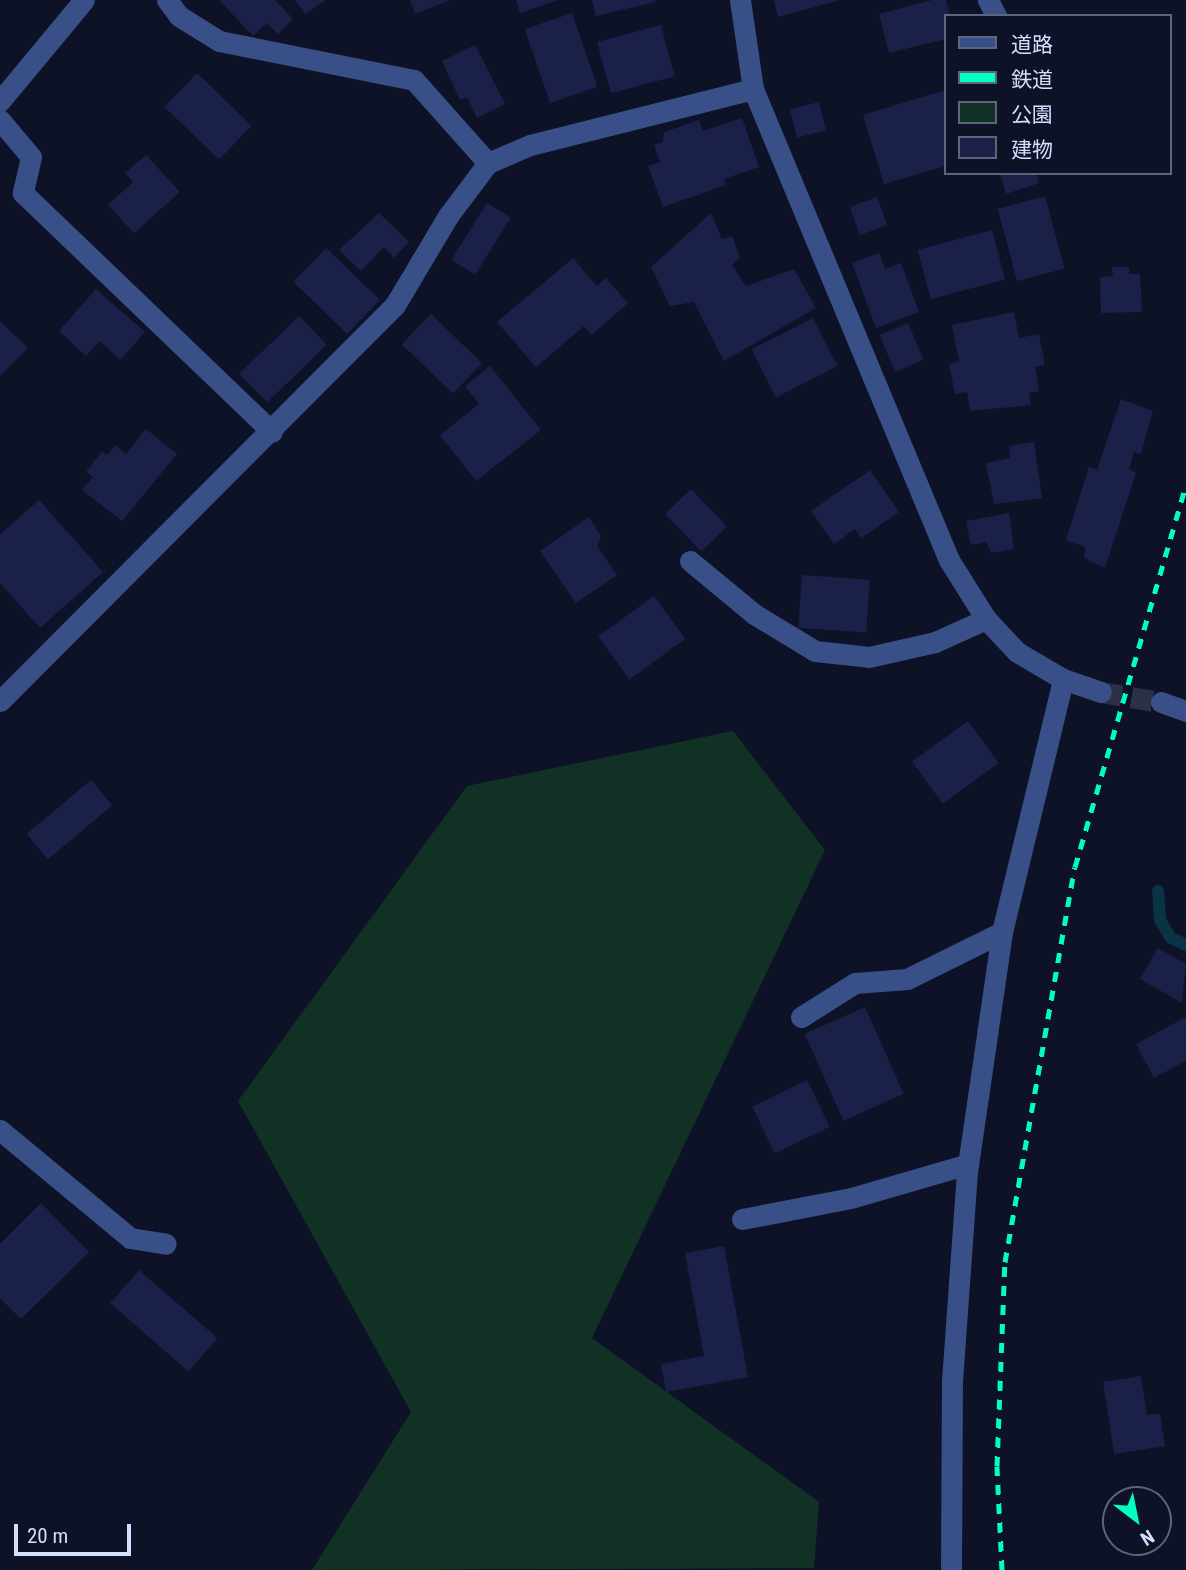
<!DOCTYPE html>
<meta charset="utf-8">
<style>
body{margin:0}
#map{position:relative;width:1186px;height:1570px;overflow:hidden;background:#0e1227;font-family:"Roboto Condensed","Noto Sans JP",sans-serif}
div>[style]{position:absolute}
.green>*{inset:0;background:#113125}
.stream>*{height:12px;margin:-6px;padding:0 6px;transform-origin:6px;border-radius:6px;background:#083446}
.building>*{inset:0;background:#1a2048;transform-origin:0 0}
.minor-tunnel>*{height:21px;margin-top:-10.5px;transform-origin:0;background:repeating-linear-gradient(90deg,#2c3147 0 21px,transparent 0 31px)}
.minor>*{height:21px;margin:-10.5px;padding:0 10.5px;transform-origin:10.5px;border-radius:10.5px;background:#385087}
.rail>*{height:5px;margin-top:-2.5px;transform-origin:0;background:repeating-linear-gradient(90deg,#00ffc1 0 10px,transparent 0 19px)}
span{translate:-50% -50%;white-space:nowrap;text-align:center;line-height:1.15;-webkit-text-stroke:5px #0e1227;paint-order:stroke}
.legend{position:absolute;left:944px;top:14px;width:228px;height:161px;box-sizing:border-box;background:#0e1227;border:2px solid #5d647d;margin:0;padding:9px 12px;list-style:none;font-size:21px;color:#d4deff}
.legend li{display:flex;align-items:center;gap:14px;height:35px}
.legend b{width:35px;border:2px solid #5d647d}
.north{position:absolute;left:1102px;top:1486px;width:70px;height:70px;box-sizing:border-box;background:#0e1227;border:2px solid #5d647d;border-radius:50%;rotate:148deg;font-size:19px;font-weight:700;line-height:28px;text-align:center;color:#d4deff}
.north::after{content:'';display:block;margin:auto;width:24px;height:32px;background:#00ffc1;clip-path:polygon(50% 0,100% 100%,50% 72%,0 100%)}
.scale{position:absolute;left:14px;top:1524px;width:117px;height:32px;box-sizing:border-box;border:4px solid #d4deff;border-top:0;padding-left:9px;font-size:21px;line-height:24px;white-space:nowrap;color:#d4deff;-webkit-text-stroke:5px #0e1227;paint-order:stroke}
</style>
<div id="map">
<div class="green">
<div style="clip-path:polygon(733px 731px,825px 850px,592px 1338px,819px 1502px,814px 1568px,312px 1570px,411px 1412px,238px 1101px,467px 786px)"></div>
</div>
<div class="stream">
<div style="left:1158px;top:891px;width:29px;rotate:86deg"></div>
<div style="left:1160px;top:920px;width:21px;rotate:59deg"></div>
<div style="left:1171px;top:938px;width:17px;rotate:25deg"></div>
</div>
<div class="building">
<div style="clip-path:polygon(219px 0,275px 0,293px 19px,278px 34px,267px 23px,253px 36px)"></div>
<div style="clip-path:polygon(295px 0,326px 0,305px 14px)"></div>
<div style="clip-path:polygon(410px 0,450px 0,415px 14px)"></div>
<div style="clip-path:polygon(516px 0,558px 0,520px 13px)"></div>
<div style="clip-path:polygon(592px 0,655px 0,655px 2px,596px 16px)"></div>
<div style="clip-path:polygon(774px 0,837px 0,837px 1px,778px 17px)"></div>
<div style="clip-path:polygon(932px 0,946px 0,950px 16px,946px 39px,889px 53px,879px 14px)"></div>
<div style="left:572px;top:13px;width:78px;height:50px;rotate:71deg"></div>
<div style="left:661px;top:25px;width:53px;height:66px;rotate:75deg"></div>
<div style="clip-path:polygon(475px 45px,505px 104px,477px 118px,467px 97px,460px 100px,442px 61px)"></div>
<div style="left:197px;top:73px;width:76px;height:47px;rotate:44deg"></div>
<div style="clip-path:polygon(945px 90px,946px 166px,884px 184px,863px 115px)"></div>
<div style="left:819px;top:102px;width:29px;height:30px;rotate:76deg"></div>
<div style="clip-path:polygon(742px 118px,759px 167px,724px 179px,726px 185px,663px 207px,648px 166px,660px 162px,654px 145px,663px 142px,664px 132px,699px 120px,703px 131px)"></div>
<div style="clip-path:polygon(146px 155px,180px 192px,134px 233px,108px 205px,133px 182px,125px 173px)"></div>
<div style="clip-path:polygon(1000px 173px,1036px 173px,1039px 183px,1006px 194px)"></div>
<div style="left:1045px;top:196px;width:75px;height:49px;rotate:75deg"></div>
<div style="left:877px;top:197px;width:30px;height:29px;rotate:70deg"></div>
<div style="left:487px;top:203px;width:28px;height:67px;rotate:32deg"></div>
<div style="clip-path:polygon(379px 213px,409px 242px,394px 258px,384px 247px,361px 271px,339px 250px)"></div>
<div style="clip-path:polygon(711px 213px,722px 239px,732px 236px,740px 257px,732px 265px,746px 286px,794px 269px,816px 308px,724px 361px,694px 302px,670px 306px,651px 267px)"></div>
<div style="left:992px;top:230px;width:51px;height:77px;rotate:75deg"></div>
<div style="left:326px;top:248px;width:75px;height:47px;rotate:44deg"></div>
<div style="clip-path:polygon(879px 253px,885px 269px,901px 263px,919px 312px,876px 328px,852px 263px)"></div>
<div style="clip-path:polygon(573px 258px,597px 286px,606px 278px,628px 303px,591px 335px,584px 326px,536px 367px,497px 322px)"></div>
<div style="clip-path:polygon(1112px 267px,1129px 267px,1129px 274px,1140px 274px,1142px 312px,1101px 313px,1100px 277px,1113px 276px)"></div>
<div style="clip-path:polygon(96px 289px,145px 332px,120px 360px,100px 341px,86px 356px,59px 331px)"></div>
<div style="clip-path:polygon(1014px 312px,1019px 338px,1039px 334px,1045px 365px,1035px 367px,1039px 391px,1029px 393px,1031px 405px,970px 411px,967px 392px,955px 394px,949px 364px,959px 361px,952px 325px)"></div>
<div style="left:431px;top:314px;width:71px;height:42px;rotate:44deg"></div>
<div style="left:299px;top:316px;width:40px;height:83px;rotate:46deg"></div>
<div style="left:813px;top:318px;width:54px;height:69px;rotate:63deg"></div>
<div style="clip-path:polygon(1px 322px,28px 348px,0 376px,0 323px)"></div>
<div style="left:908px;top:323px;width:40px;height:31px;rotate:67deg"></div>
<div style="clip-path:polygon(490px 366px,541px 430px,476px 481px,440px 435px,479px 404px,465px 386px)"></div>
<div style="clip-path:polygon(1121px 399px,1153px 411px,1141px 454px,1134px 452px,1129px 469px,1136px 473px,1105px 568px,1084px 558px,1085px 547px,1066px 540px,1089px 467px,1097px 470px)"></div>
<div style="clip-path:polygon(146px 429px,177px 454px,122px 521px,82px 490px,93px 477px,86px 472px,102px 451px,107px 455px,115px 445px,126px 454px)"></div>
<div style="clip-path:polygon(1034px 442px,1042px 498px,994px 504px,986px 463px,1010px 458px,1009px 446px)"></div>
<div style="clip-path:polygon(870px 470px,899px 512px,861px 538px,855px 529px,834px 544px,811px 511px)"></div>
<div style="left:691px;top:489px;width:52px;height:36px;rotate:46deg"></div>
<div style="clip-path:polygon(39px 500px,103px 572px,40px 628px,0 583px,0 534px)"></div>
<div style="clip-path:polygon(1009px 513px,1014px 549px,991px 553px,986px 542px,971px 545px,966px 521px)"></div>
<div style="clip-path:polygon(589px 517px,601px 536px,597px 546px,617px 575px,576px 603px,540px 551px)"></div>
<div style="left:802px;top:575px;width:68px;height:53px;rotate:4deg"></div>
<div style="left:654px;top:596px;width:53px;height:69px;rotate:54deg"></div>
<div style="left:968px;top:721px;width:52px;height:69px;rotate:54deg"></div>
<div style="left:91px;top:780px;width:33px;height:84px;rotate:50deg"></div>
<div style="clip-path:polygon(1158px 948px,1186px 964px,1182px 1003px,1140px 979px)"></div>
<div style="left:865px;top:1007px;width:95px;height:66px;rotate:66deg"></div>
<div style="clip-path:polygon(1186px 1017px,1186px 1061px,1154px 1078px,1136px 1044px)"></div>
<div style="left:807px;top:1080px;width:52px;height:61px;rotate:64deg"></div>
<div style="clip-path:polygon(41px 1203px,89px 1252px,21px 1319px,0 1298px,0 1244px)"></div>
<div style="clip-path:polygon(724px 1246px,748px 1377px,666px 1392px,661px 1364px,704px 1356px,685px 1253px)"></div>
<div style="left:139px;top:1270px;width:104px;height:44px;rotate:41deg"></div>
<div style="clip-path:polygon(1141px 1376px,1147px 1415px,1160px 1414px,1165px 1446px,1114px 1454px,1103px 1382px)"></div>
</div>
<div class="minor-tunnel">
<div style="left:1101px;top:692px;width:61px;rotate:9.5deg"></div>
</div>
<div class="minor">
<div style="left:167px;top:0;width:20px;rotate:53deg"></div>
<div style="left:179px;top:16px;width:47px;rotate:32deg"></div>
<div style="left:219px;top:41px;width:199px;rotate:11.3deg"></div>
<div style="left:414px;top:80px;width:111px;rotate:48.3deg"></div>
<div style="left:740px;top:0;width:90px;rotate:81.7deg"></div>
<div style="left:753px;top:89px;width:510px;rotate:67.41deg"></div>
<div style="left:949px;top:560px;width:70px;rotate:57.9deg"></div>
<div style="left:986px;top:619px;width:45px;rotate:46.8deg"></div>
<div style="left:1017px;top:652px;width:53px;rotate:30.4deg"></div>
<div style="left:1063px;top:679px;width:40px;rotate:18.9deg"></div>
<div style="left:988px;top:0;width:18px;rotate:63deg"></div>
<div style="left:0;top:101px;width:131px;rotate:-50.3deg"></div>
<div style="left:0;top:120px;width:48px;rotate:50deg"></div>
<div style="left:31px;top:157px;width:37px;rotate:103deg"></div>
<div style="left:23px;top:193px;width:345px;rotate:43.8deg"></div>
<div style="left:690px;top:561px;width:83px;rotate:39.6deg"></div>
<div style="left:754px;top:614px;width:71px;rotate:31.2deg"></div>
<div style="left:815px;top:651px;width:54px;rotate:6.3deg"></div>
<div style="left:869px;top:657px;width:68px;rotate:-12.8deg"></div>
<div style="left:935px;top:642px;width:56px;rotate:-24.3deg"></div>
<div style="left:0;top:701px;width:559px;rotate:-45.07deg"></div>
<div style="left:395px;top:305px;width:104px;rotate:-59.2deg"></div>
<div style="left:448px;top:216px;width:66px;rotate:-53deg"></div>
<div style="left:488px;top:163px;width:46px;rotate:-23.2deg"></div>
<div style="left:530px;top:145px;width:230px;rotate:-14.1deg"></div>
<div style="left:1161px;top:702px;width:27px;rotate:20deg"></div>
<div style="left:801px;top:1017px;width:64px;rotate:-32.2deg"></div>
<div style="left:855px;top:983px;width:52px;rotate:-4.4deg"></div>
<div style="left:907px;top:979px;width:106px;rotate:-26.3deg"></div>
<div style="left:0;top:1130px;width:169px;rotate:39.7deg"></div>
<div style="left:130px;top:1238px;width:36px;rotate:9deg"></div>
<div style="left:742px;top:1219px;width:111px;rotate:-10.9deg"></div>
<div style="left:851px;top:1198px;width:122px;rotate:-16.2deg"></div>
<div style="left:951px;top:1570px;width:189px;rotate:-89.7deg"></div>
<div style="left:952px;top:1381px;width:210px;rotate:-85.9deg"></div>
<div style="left:967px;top:1172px;width:243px;rotate:-81.7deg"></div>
<div style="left:1002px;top:932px;width:260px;rotate:-76.4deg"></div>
</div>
<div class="rail">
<div style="left:1002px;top:1570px;width:104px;rotate:-92.8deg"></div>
<div style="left:997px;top:1466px;width:204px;rotate:-87.8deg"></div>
<div style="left:1005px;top:1262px;width:401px;rotate:-80deg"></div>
<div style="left:1075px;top:867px;width:398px;rotate:-73.8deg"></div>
</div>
<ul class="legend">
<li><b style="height:9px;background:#385087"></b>道路</li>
<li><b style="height:9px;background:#00ffc1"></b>鉄道</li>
<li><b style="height:19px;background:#113125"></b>公園</li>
<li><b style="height:19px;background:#1a2048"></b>建物</li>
</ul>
<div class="north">N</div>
<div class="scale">20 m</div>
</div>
